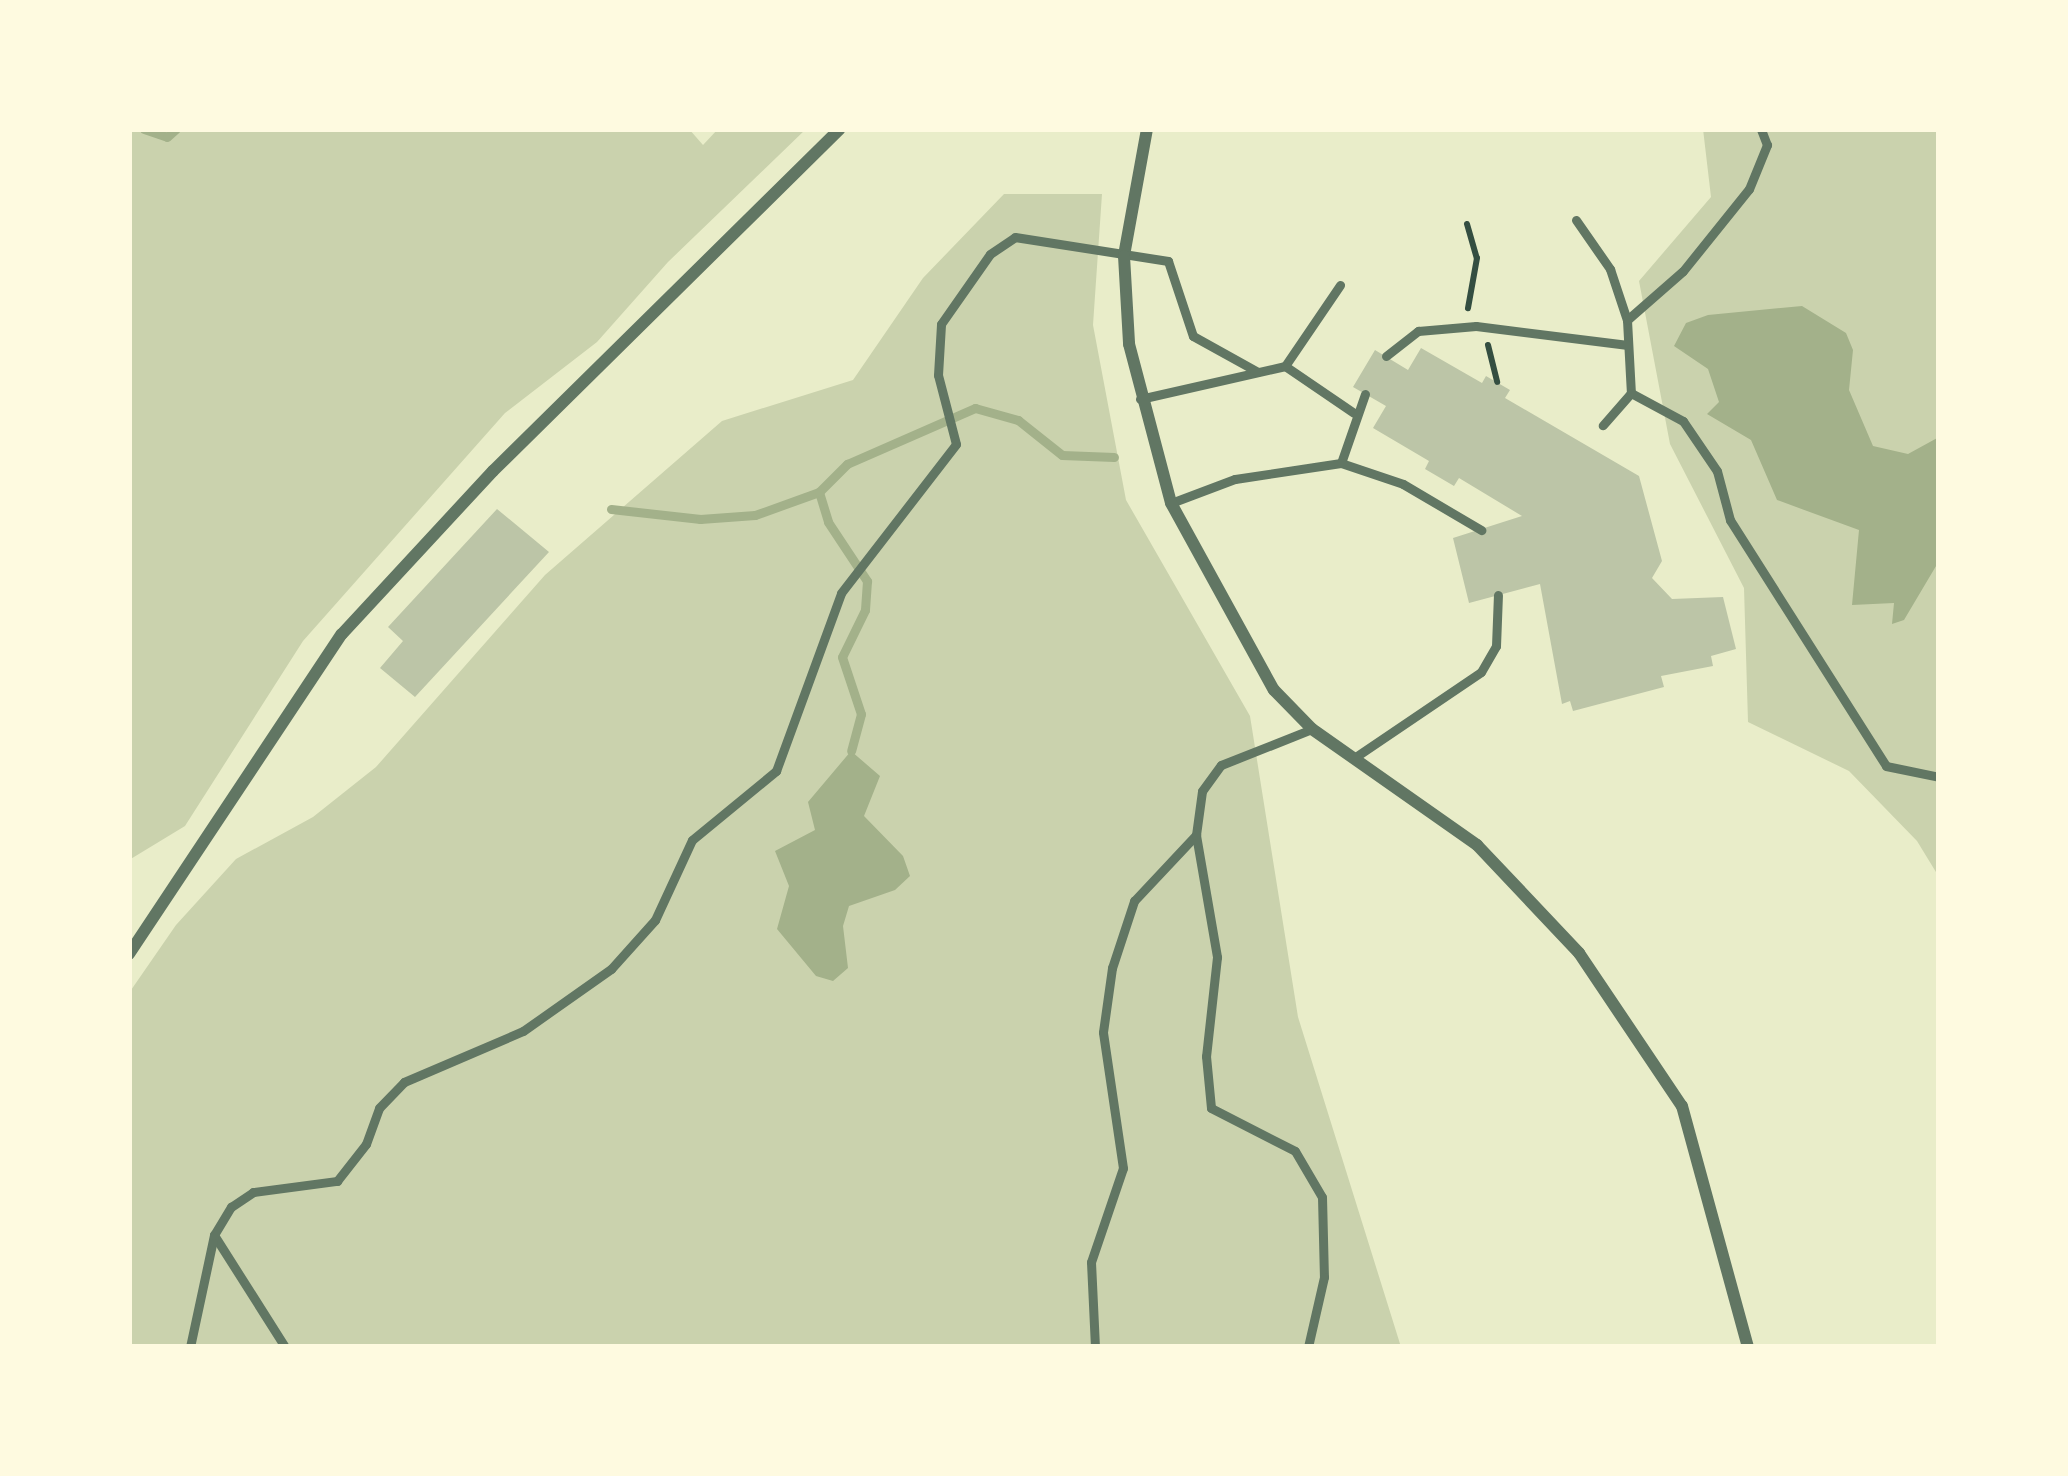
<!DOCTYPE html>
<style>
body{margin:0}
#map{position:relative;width:2068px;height:1476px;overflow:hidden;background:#e9edc9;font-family:Quicksand,sans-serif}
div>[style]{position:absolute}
.green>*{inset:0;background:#cad2ad}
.water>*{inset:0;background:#a3b18a}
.stream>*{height:9px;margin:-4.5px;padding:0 4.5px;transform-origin:4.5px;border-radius:4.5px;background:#a3b18a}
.building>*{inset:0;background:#bcc5a7}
.path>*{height:6px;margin:-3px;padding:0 3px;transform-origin:3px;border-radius:3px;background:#344e41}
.service>*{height:9px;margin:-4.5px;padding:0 4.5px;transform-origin:4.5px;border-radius:4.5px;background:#617663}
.minor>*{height:12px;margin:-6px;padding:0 6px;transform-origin:6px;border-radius:6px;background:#617663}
span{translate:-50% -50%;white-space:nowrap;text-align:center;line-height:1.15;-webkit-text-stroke:9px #fefae0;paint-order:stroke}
.frame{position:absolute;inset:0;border:132px solid #fefae0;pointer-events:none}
</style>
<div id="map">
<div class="green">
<div style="clip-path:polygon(129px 129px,689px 129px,703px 145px,718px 129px,806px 129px,668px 262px,597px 342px,505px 413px,303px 641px,185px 826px,129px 860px)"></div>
<div style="clip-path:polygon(1703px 129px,1939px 129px,1939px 877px,1917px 841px,1849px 771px,1748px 722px,1744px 588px,1670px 444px,1639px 281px,1711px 197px)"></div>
<div style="clip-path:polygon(1004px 194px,1102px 194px,1093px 325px,1126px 500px,1250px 716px,1298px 1017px,1401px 1347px,129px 1347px,129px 993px,176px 925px,236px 859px,313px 817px,376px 767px,545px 575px,722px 421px,853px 380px,923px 278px)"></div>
</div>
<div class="water">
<div style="clip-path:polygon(1802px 306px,1846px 333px,1853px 350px,1849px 390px,1873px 446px,1908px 454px,1939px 437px,1939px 561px,1904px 620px,1892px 624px,1894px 603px,1852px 605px,1859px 530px,1777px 500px,1751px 440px,1707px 414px,1719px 402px,1708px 369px,1674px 346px,1686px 323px,1708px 315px)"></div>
<div style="clip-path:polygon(851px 751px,880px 776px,864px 816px,903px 856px,910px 876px,895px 890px,849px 906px,843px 926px,848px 968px,833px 981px,816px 976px,777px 929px,789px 886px,775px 851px,815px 830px,808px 802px)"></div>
</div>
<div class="stream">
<div style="left:144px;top:129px;width:24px;rotate:19deg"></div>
<div style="left:167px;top:137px;width:12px;rotate:-42deg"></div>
<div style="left:819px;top:492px;width:31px;rotate:73deg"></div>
<div style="left:828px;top:522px;width:71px;rotate:56.5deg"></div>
<div style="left:867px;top:581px;width:29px;rotate:94deg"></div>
<div style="left:865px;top:610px;width:52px;rotate:116.1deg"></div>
<div style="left:842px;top:657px;width:60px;rotate:71.6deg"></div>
<div style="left:861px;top:714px;width:38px;rotate:105deg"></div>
<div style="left:611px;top:509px;width:90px;rotate:6.4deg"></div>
<div style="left:700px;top:519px;width:55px;rotate:-4.2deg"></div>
<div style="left:755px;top:515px;width:68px;rotate:-19.8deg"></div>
<div style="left:819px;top:492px;width:40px;rotate:-45deg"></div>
<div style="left:847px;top:464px;width:140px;rotate:-23.6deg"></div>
<div style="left:975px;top:408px;width:45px;rotate:15.6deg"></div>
<div style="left:1018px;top:420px;width:56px;rotate:38.5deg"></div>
<div style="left:1062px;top:455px;width:52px;rotate:2.2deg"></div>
</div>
<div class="building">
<div style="clip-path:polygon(1421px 348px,1482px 383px,1486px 376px,1510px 390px,1505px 398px,1639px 476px,1662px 561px,1652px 578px,1672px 599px,1723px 597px,1736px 649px,1711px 656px,1713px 666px,1661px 676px,1664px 687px,1573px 711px,1570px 701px,1562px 704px,1540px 584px,1469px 603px,1453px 538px,1522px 516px,1459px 478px,1454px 486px,1425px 469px,1429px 461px,1373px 428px,1386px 406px,1353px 387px,1375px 350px,1408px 370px)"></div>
<div style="clip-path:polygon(497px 509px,549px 552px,415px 697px,380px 668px,403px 641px,388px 627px)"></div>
</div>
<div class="path">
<div style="left:1467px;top:224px;width:35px;rotate:74deg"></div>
<div style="left:1477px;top:258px;width:51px;rotate:100.2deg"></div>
<div style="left:1488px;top:345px;width:38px;rotate:76deg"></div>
</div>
<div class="service">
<div style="left:1576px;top:220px;width:60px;rotate:55.2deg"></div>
<div style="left:1610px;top:269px;width:54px;rotate:71.6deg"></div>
<div style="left:1627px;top:320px;width:73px;rotate:86.9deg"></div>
<div style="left:1631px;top:393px;width:43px;rotate:131.2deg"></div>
<div style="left:1627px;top:320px;width:74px;rotate:-41.2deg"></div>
<div style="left:1683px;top:271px;width:105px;rotate:-51.2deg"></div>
<div style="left:1749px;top:189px;width:48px;rotate:-67.8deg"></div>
<div style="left:1767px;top:145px;width:17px;rotate:-111deg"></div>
<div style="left:1386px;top:356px;width:41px;rotate:-38deg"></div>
<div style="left:1418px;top:331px;width:58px;rotate:-4.9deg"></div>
<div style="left:1476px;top:326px;width:153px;rotate:7.1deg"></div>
<div style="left:1285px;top:366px;width:83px;rotate:34.3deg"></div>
<div style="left:1631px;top:393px;width:59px;rotate:28.3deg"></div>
<div style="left:1683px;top:421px;width:60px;rotate:55.8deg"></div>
<div style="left:1717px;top:471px;width:51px;rotate:75.1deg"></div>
<div style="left:1730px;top:520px;width:291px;rotate:57.6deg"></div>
<div style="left:1886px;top:766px;width:54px;rotate:11.7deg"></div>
<div style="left:1140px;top:399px;width:149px;rotate:-12.8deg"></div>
<div style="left:1285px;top:366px;width:98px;rotate:-55.8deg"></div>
<div style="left:1341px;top:463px;width:73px;rotate:-70.8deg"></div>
<div style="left:1171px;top:503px;width:68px;rotate:-20.6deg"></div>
<div style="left:1235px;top:479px;width:107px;rotate:-8.6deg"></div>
<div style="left:1341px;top:463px;width:65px;rotate:18.7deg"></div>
<div style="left:1403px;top:484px;width:91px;rotate:30.5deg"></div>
<div style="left:1354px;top:758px;width:153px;rotate:-34.1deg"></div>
<div style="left:1481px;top:672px;width:30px;rotate:-60deg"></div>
<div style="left:1496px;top:646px;width:51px;rotate:-87.8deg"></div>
<div style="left:1196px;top:835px;width:124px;rotate:80.2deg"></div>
<div style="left:1217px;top:957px;width:100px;rotate:96.3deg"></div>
<div style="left:1206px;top:1056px;width:52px;rotate:84.5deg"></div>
<div style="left:1211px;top:1108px;width:94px;rotate:27.1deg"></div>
<div style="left:1295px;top:1151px;width:53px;rotate:59.6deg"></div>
<div style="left:1322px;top:1197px;width:80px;rotate:88.6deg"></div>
<div style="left:1324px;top:1277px;width:72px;rotate:102.9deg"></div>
<div style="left:214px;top:1235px;width:133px;rotate:57.6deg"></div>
<div style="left:190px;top:1347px;width:115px;rotate:-77.9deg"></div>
<div style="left:214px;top:1235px;width:33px;rotate:-59deg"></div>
<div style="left:231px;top:1207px;width:27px;rotate:-34deg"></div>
<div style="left:253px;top:1192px;width:85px;rotate:-7.5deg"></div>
<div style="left:337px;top:1181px;width:47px;rotate:-51.9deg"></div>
<div style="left:366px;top:1144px;width:38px;rotate:-70deg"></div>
<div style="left:379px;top:1108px;width:36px;rotate:-46deg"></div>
<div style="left:404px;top:1082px;width:129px;rotate:-23.2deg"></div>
<div style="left:523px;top:1031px;width:108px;rotate:-35.2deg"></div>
<div style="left:611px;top:969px;width:66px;rotate:-48.1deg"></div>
<div style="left:655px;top:920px;width:88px;rotate:-65.2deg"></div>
<div style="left:692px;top:840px;width:109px;rotate:-39.4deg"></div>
<div style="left:776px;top:771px;width:189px;rotate:-69.9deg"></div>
<div style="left:841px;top:593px;width:188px;rotate:-52.3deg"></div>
<div style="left:956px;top:444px;width:71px;rotate:-104.6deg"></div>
<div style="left:938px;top:375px;width:51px;rotate:-86.6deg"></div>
<div style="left:941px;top:324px;width:85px;rotate:-55deg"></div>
<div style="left:990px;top:254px;width:30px;rotate:-34deg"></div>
<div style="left:1015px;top:237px;width:155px;rotate:8.9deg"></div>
<div style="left:1168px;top:261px;width:79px;rotate:71.6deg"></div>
<div style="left:1193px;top:336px;width:74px;rotate:29deg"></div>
<div style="left:1095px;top:1347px;width:85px;rotate:-92.7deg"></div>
<div style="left:1091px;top:1262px;width:99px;rotate:-71.2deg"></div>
<div style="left:1123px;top:1168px;width:137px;rotate:-98.4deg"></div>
<div style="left:1103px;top:1032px;width:65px;rotate:-82deg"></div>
<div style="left:1112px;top:968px;width:71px;rotate:-71.8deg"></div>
<div style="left:1134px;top:901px;width:91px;rotate:-46.8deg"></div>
<div style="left:1196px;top:835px;width:44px;rotate:-82.2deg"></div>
<div style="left:1202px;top:791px;width:32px;rotate:-54deg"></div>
<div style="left:1221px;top:765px;width:98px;rotate:-21.6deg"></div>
</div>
<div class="minor">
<div style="left:1147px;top:129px;width:129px;rotate:100.3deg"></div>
<div style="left:1124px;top:256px;width:88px;rotate:86.7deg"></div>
<div style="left:1129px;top:344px;width:164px;rotate:75.2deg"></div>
<div style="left:1171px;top:503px;width:213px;rotate:61.2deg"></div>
<div style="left:1274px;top:690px;width:54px;rotate:45.7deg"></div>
<div style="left:1312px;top:729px;width:202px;rotate:35.1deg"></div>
<div style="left:1477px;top:845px;width:149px;rotate:46.6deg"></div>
<div style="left:1579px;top:953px;width:184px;rotate:56.1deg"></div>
<div style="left:1682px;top:1106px;width:250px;rotate:74.7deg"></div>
<div style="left:129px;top:954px;width:384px;rotate:-56.4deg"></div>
<div style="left:342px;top:634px;width:222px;rotate:-47.2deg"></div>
<div style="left:493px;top:471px;width:487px;rotate:-44.6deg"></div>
</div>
<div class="frame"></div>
</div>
